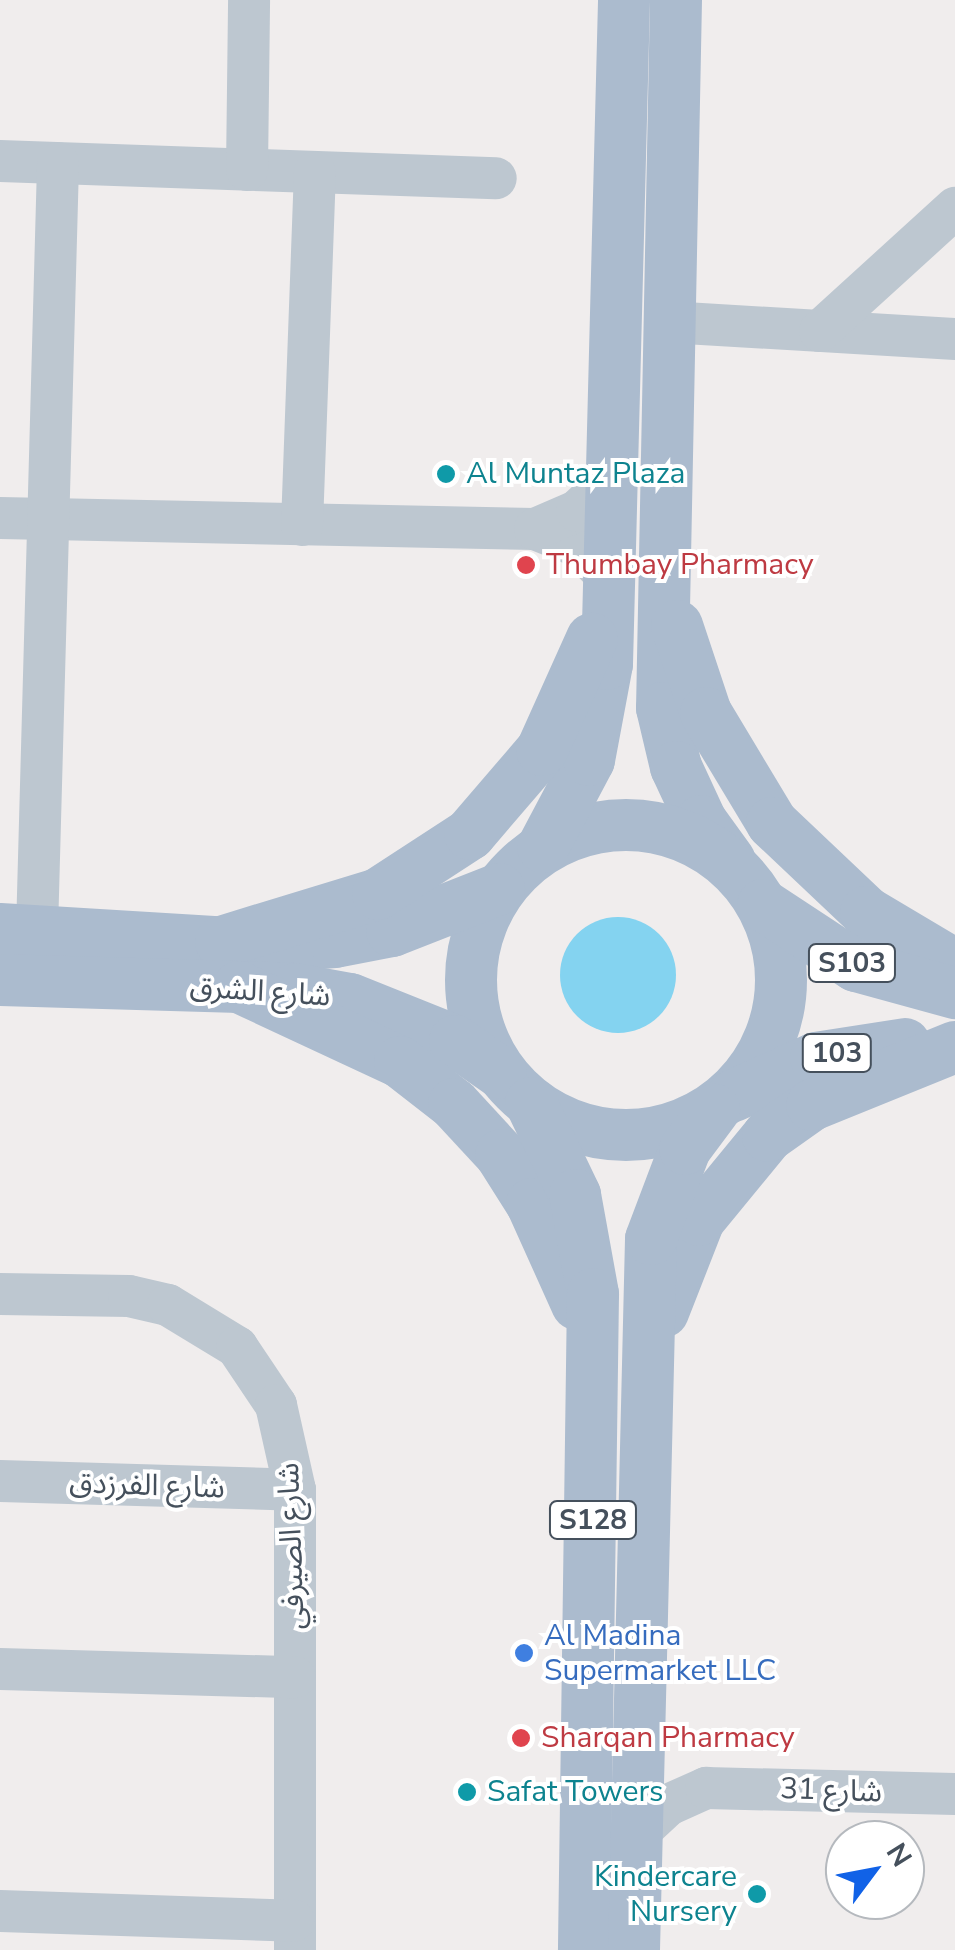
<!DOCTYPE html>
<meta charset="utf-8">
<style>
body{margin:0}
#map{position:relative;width:955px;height:1950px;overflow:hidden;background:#f0eded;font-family:"Nunito Sans","Noto Sans Arabic",sans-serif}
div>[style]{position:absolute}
.water>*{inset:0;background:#84d3f0}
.round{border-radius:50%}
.minor>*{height:42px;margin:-21px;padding:0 21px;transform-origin:21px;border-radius:21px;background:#bdc7d0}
.major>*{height:52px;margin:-26px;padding:0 26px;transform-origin:26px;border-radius:26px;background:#abbbce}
.major>.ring{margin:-26px;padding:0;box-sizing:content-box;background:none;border:52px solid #abbbce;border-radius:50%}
.dots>*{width:28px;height:28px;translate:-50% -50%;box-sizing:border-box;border:5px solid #fff;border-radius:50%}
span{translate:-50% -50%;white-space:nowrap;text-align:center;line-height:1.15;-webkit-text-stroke:8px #fff;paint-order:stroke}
.shield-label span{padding:2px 8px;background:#fff;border:2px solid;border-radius:8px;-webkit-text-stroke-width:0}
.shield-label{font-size:28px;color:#45505c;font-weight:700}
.culture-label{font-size:30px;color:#0d838f}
.left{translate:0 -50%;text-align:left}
.right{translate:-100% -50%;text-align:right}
.health-label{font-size:30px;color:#be3a42}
.street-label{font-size:30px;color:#45505c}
.shop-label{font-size:30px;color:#366cbe}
.north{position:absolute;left:825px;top:1820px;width:100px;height:100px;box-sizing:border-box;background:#fff;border:2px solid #b5b9be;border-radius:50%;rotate:58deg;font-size:28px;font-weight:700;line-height:40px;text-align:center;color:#45505c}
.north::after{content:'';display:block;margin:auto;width:35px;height:45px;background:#1162e7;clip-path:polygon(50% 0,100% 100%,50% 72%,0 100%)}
</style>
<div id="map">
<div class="water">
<div class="round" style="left:560px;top:917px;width:116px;height:116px"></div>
</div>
<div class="minor">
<div style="left:0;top:161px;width:496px;rotate:2deg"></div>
<div style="left:247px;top:170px;width:170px;rotate:-89.3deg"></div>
<div style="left:668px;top:322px;width:288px;rotate:3.4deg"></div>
<div style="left:820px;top:331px;width:183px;rotate:-42.3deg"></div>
<div style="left:0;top:518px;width:535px;rotate:1.18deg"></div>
<div style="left:535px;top:529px;width:45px;rotate:22deg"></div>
<div style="left:577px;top:546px;width:45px;rotate:45deg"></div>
<div style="left:302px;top:525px;width:353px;rotate:-87.9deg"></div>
<div style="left:535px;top:529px;width:46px;rotate:-23.2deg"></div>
<div style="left:577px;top:511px;width:48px;rotate:-43.3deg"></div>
<div style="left:37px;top:931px;width:768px;rotate:-88.43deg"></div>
<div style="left:0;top:1294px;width:129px;rotate:0.9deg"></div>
<div style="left:129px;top:1296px;width:40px;rotate:13deg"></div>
<div style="left:168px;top:1305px;width:81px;rotate:31.3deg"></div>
<div style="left:237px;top:1347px;width:70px;rotate:56.1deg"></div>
<div style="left:276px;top:1405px;width:87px;rotate:77.4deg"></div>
<div style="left:295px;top:1490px;width:460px;rotate:90deg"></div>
<div style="left:0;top:1481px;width:295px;rotate:1.7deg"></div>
<div style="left:0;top:1669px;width:295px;rotate:1.6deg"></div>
<div style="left:637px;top:1834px;width:42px;rotate:-43.1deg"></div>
<div style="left:668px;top:1805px;width:42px;rotate:-24.1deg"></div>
<div style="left:706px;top:1788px;width:249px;rotate:1.4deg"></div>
<div style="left:0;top:1911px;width:294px;rotate:1.9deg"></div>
</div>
<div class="major">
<div style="left:676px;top:0;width:708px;rotate:91.13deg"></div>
<div style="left:662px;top:708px;width:61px;rotate:76.7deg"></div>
<div style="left:676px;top:767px;width:60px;rotate:65.2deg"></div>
<div style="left:701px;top:821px;width:49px;rotate:54.1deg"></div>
<div style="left:677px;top:626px;width:92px;rotate:71.6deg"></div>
<div style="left:706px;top:713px;width:128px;rotate:59deg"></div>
<div style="left:772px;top:823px;width:129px;rotate:43.4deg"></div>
<div style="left:866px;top:912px;width:104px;rotate:30.8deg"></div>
<div class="ring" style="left:471px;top:825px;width:258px;height:258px"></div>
<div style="left:543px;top:847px;width:98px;rotate:-62.1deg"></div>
<div style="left:589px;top:760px;width:98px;rotate:-79.4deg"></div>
<div style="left:607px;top:664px;width:664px;rotate:-88.53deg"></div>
<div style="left:763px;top:905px;width:111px;rotate:33.3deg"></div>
<div style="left:856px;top:966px;width:103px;rotate:15.3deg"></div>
<div style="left:0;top:929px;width:279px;rotate:3.5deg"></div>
<div style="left:278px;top:946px;width:57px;rotate:-4deg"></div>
<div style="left:335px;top:942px;width:58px;rotate:-10.9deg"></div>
<div style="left:392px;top:931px;width:115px;rotate:-21.4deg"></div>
<div style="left:221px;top:942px;width:164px;rotate:-17deg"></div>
<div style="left:378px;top:894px;width:110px;rotate:-33.1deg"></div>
<div style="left:470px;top:834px;width:111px;rotate:-49.4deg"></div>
<div style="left:542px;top:750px;width:122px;rotate:-65.8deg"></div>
<div style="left:0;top:980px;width:295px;rotate:1.7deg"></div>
<div style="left:295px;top:989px;width:56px;rotate:10.3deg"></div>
<div style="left:350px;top:999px;width:113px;rotate:21.8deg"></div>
<div style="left:455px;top:1041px;width:56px;rotate:34.8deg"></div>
<div style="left:239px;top:987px;width:178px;rotate:25deg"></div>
<div style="left:400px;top:1062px;width:68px;rotate:37.9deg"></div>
<div style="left:454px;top:1104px;width:69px;rotate:47.3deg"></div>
<div style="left:501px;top:1155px;width:58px;rotate:57.7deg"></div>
<div style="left:532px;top:1204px;width:110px;rotate:65.8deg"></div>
<div style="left:733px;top:1096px;width:91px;rotate:-24.6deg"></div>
<div style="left:816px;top:1058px;width:90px;rotate:-8.9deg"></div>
<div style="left:531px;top:1103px;width:102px;rotate:64.4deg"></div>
<div style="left:575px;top:1195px;width:101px;rotate:79.7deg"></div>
<div style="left:593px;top:1294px;width:656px;rotate:90.79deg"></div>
<div style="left:663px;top:1312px;width:99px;rotate:-68.6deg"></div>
<div style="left:699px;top:1220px;width:109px;rotate:-50.6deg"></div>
<div style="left:768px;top:1136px;width:54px;rotate:-35.2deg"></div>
<div style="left:812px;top:1105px;width:154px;rotate:-22.1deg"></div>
<div style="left:634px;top:1950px;width:711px;rotate:-88.63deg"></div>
<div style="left:651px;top:1239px;width:96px;rotate:-69.3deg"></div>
<div style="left:685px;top:1149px;width:49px;rotate:-53.4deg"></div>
</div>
<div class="dots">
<div style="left:446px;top:474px;background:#0f9aa8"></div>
<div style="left:526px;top:565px;background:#e0444e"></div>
<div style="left:524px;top:1653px;background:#3f7fe0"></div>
<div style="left:521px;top:1738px;background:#e0444e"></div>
<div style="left:467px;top:1792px;background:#0f9aa8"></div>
<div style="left:757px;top:1894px;background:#0f9aa8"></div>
</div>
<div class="shield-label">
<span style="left:852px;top:963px">S103</span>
<span style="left:837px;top:1053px">103</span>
<span style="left:593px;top:1520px">S128</span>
</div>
<div class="culture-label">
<span class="left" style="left:466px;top:474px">Al Muntaz Plaza</span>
<span class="left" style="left:487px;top:1792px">Safat Towers</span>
<span class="right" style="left:737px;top:1894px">Kindercare<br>Nursery</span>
</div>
<div class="health-label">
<span class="left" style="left:546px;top:565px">Thumbay Pharmacy</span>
<span class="left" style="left:541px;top:1738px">Sharqan Pharmacy</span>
</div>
<div class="street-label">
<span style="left:260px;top:992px;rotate:4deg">شارع الشرق</span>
<span style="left:147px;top:1486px;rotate:2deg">شارع الفرزدق</span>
<span style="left:292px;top:1546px;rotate:-92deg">شارع الصيرفي</span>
<span style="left:831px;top:1791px;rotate:2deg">شارع 31</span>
</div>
<div class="shop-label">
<span class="left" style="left:544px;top:1653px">Al Madina<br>Supermarket LLC</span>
</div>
<div class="north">N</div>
</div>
